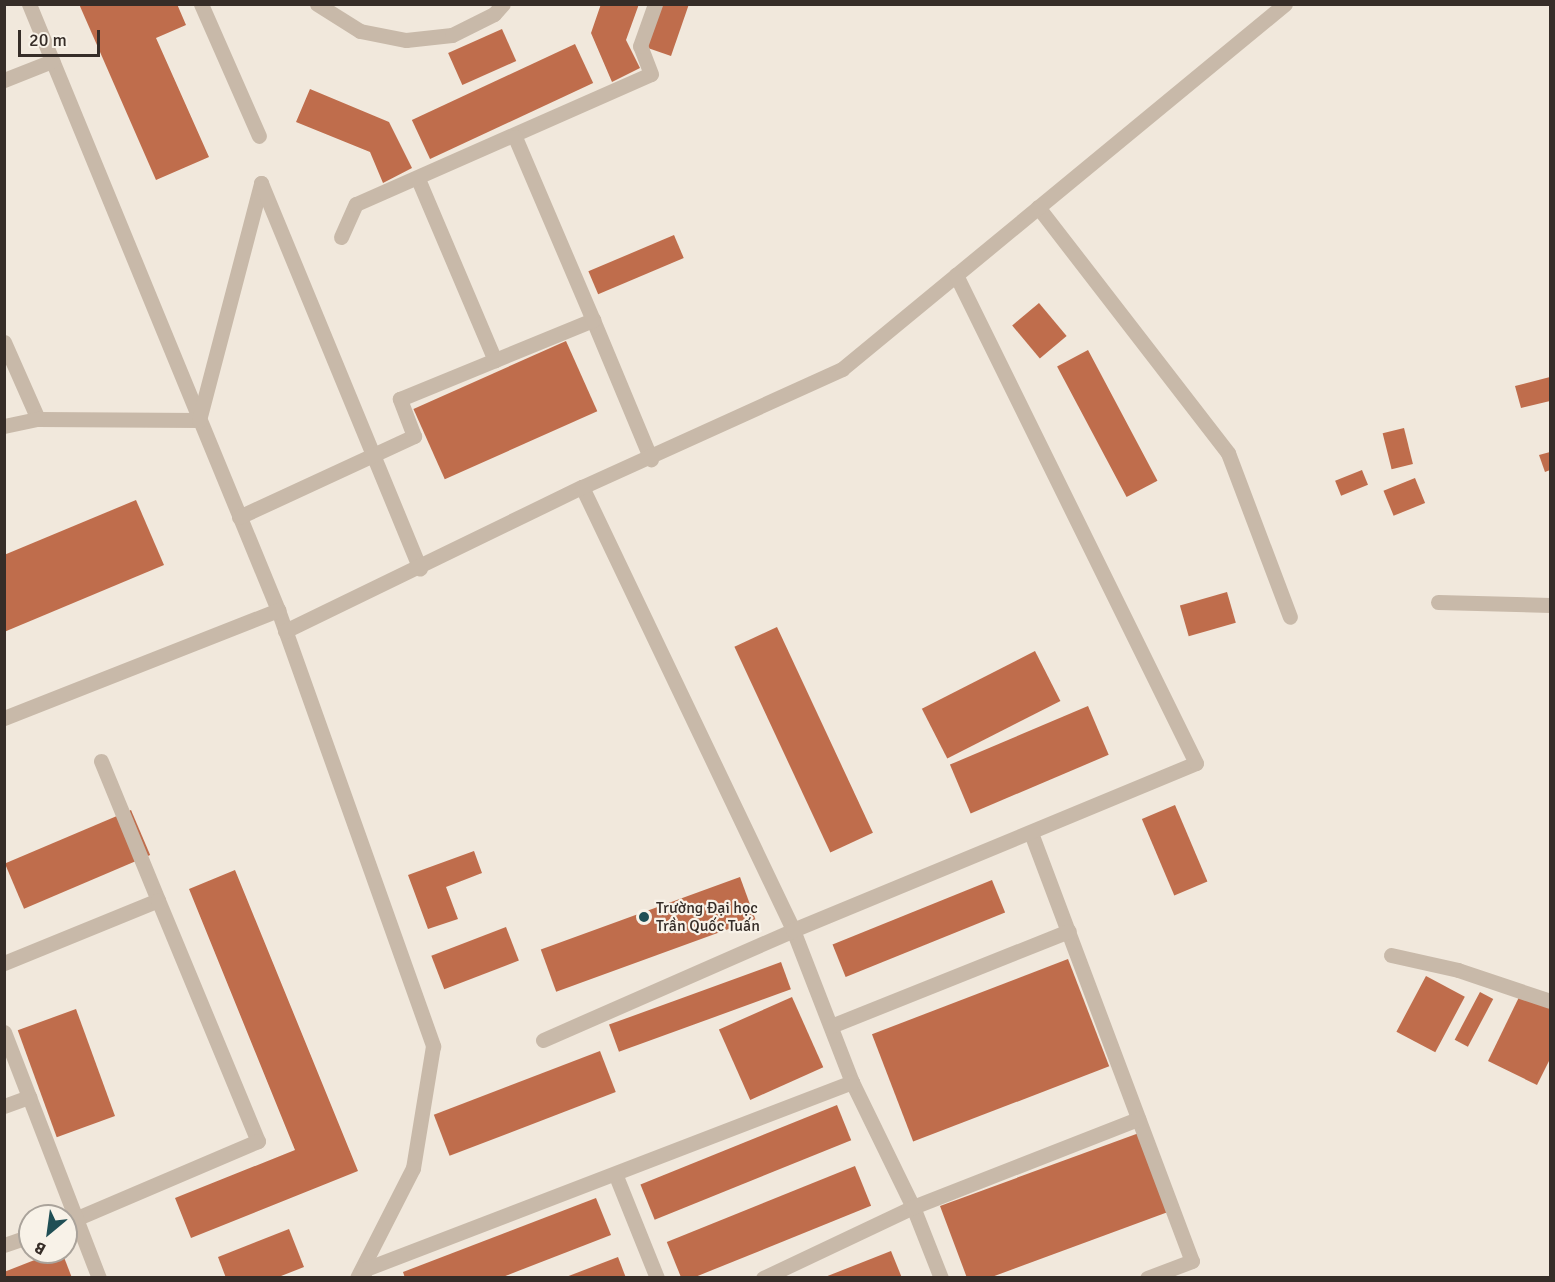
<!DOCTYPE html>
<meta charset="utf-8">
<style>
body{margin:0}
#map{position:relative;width:1555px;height:1282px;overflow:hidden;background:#f1e8dc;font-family:Signika,sans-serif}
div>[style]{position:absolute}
.building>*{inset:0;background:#bf6d4c;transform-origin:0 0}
.minor>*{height:15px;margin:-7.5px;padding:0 7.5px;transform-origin:7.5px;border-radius:7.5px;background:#c8b9a9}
.dots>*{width:16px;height:16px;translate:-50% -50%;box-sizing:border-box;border:3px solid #f8f2e8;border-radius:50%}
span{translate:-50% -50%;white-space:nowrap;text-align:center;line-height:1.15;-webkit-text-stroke:4.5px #f8f2e8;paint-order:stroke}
.poi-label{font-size:16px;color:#362d28}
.left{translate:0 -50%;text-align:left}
.frame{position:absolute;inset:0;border:6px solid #362d28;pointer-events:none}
.north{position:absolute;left:18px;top:1204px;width:60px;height:60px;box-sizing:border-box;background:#f8f2e8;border:2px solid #aaa39b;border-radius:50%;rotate:209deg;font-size:16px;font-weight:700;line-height:24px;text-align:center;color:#362d28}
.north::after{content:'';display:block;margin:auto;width:21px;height:27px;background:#204f55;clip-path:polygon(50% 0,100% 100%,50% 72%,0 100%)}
.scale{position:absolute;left:18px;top:30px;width:82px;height:27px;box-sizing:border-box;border:3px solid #362d28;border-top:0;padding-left:8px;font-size:18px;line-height:21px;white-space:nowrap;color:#362d28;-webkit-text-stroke:4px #f8f2e8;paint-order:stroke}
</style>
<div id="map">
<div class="building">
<div style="clip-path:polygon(79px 4px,177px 4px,186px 25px,156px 38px,209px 157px,156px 180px)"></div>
<div style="clip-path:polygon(601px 4px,639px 4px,626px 40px,640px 68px,612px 82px,591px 33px)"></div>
<div style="clip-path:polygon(660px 4px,689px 4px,671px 56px,645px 47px)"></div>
<div style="left:502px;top:29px;width:35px;height:59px;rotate:66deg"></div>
<div style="left:575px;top:44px;width:43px;height:180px;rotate:65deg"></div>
<div style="clip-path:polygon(310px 89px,389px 122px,412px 168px,383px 183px,370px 152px,296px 122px)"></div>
<div style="left:674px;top:235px;width:25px;height:93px;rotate:67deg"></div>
<div style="left:1039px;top:303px;width:43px;height:35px;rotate:50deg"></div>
<div style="left:566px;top:341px;width:77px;height:167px;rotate:66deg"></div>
<div style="left:1088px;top:350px;width:148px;height:35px;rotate:62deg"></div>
<div style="clip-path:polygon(1550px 377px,1550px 401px,1521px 408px,1515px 386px)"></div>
<div style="left:1404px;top:428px;width:37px;height:22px;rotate:76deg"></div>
<div style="clip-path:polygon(1550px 452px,1550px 470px,1545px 472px,1539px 455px)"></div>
<div style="left:1362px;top:470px;width:16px;height:29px;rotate:68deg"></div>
<div style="left:1415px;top:478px;width:27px;height:34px;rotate:68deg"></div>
<div style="clip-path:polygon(136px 500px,164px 565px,4px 632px,4px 555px)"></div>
<div style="left:1227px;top:592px;width:32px;height:49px;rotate:74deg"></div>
<div style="left:777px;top:627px;width:227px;height:47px;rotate:65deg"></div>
<div style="left:1035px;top:651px;width:56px;height:127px;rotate:63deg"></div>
<div style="left:1088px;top:706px;width:53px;height:150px;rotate:67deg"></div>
<div style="left:1175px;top:805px;width:83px;height:36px;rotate:67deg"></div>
<div style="left:131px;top:810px;width:49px;height:137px;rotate:67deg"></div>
<div style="clip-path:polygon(474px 851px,482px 873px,446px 887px,458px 919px,428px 929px,408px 875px)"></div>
<div style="clip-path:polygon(235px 870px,358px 1171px,191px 1238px,175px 1198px,295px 1150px,189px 889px)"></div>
<div style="left:740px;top:877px;width:45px;height:212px;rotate:70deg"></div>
<div style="left:992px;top:880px;width:35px;height:172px;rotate:68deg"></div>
<div style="left:506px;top:927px;width:36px;height:80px;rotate:69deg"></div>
<div style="left:1068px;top:959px;width:115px;height:210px;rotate:69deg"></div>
<div style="left:781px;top:962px;width:29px;height:183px;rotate:70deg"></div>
<div style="left:1426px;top:976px;width:44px;height:63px;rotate:28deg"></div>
<div style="left:1480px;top:992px;width:15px;height:54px;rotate:28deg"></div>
<div style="clip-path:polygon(1521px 993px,1550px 1008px,1550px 1059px,1537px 1085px,1488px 1061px)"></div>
<div style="left:792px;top:997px;width:77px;height:80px;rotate:66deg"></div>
<div style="left:76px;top:1009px;width:114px;height:62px;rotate:70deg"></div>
<div style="left:600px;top:1051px;width:44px;height:178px;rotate:69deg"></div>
<div style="left:837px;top:1105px;width:38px;height:212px;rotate:68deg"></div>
<div style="clip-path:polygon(1139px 1133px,1168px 1212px,989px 1278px,967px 1278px,940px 1206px)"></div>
<div style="left:855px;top:1166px;width:43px;height:203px;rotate:68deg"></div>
<div style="clip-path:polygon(596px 1198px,611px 1235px,500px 1278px,405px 1278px,403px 1272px)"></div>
<div style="clip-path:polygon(289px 1229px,304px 1267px,276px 1278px,226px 1278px,218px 1257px)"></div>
<div style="clip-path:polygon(891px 1251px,902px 1278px,825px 1278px,825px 1277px)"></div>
<div style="clip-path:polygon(55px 1252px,62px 1252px,72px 1278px,4px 1278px,4px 1272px)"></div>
<div style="clip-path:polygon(618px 1257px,626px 1278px,566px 1278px,566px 1277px)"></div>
</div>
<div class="minor">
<div style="left:29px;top:4px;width:655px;rotate:67.66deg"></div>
<div style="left:278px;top:610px;width:463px;rotate:70.4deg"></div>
<div style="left:433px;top:1046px;width:124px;rotate:99.3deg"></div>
<div style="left:413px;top:1168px;width:123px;rotate:117deg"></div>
<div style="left:201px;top:4px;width:144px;rotate:66.3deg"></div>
<div style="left:317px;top:4px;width:51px;rotate:32.1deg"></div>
<div style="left:360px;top:31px;width:47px;rotate:11.1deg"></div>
<div style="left:406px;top:40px;width:46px;rotate:-6.2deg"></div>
<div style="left:452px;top:35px;width:47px;rotate:-26.6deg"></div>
<div style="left:494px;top:14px;width:13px;rotate:-48deg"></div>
<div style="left:4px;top:80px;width:52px;rotate:-21.6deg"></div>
<div style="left:418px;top:179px;width:197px;rotate:67deg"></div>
<div style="left:1038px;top:207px;width:311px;rotate:52.3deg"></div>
<div style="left:1228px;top:453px;width:175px;rotate:69.3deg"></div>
<div style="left:341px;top:237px;width:36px;rotate:-66deg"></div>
<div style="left:356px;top:204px;width:322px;rotate:-23.8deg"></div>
<div style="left:651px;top:74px;width:30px;rotate:-111deg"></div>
<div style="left:640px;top:46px;width:45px;rotate:-70.3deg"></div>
<div style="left:593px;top:320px;width:151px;rotate:67.4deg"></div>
<div style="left:4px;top:342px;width:84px;rotate:66.2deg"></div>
<div style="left:38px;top:419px;width:161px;rotate:0.4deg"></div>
<div style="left:199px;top:420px;width:245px;rotate:-75.3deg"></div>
<div style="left:261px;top:183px;width:417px;rotate:67.6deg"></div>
<div style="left:4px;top:426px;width:35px;rotate:-12deg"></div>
<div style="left:582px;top:487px;width:491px;rotate:64.5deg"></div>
<div style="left:793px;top:930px;width:163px;rotate:68.8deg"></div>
<div style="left:852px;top:1082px;width:139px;rotate:64deg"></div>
<div style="left:913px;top:1207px;width:76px;rotate:68.5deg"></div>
<div style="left:239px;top:517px;width:193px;rotate:-24.8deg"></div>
<div style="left:414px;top:436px;width:40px;rotate:-111deg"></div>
<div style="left:400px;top:399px;width:209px;rotate:-22.3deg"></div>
<div style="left:593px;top:320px;width:199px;rotate:-113.1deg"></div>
<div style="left:1438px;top:602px;width:112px;rotate:1.5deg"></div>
<div style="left:285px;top:631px;width:330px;rotate:-25.9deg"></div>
<div style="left:582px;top:487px;width:286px;rotate:-24.4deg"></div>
<div style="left:842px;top:369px;width:574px;rotate:-39.49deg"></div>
<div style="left:4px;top:718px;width:295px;rotate:-21.5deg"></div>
<div style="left:101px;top:761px;width:150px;rotate:67.7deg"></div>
<div style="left:1031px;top:833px;width:457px;rotate:69.4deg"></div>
<div style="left:1192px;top:1261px;width:48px;rotate:159.3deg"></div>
<div style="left:1391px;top:955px;width:69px;rotate:12.6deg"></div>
<div style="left:1458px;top:970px;width:97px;rotate:18.6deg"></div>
<div style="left:4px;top:963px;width:166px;rotate:-22.2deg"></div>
<div style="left:158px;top:900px;width:261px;rotate:67.5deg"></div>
<div style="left:258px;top:1141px;width:209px;rotate:156.9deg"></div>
<div style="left:831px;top:1026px;width:256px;rotate:-21.8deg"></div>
<div style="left:4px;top:1032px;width:264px;rotate:68.9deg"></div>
<div style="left:543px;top:1040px;width:273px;rotate:-23.7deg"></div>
<div style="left:793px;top:930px;width:436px;rotate:-22.5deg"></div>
<div style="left:1196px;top:763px;width:544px;rotate:-116.19deg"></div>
<div style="left:4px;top:1106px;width:27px;rotate:-20deg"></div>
<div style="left:616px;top:1176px;width:110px;rotate:68.1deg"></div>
<div style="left:4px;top:1245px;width:28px;rotate:-19deg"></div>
<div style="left:364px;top:1274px;width:4px;rotate:-104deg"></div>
<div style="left:363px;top:1270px;width:524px;rotate:-21.03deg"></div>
<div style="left:763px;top:1278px;width:166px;rotate:-25.3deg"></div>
<div style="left:913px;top:1207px;width:242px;rotate:-21.4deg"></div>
</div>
<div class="dots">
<div style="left:644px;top:917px;background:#204f55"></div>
</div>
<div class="poi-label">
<span class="left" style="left:656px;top:917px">Trường Đại học<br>Trần Quốc Tuấn</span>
</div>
<div class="frame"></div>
<div class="north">B</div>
<div class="scale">20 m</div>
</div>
